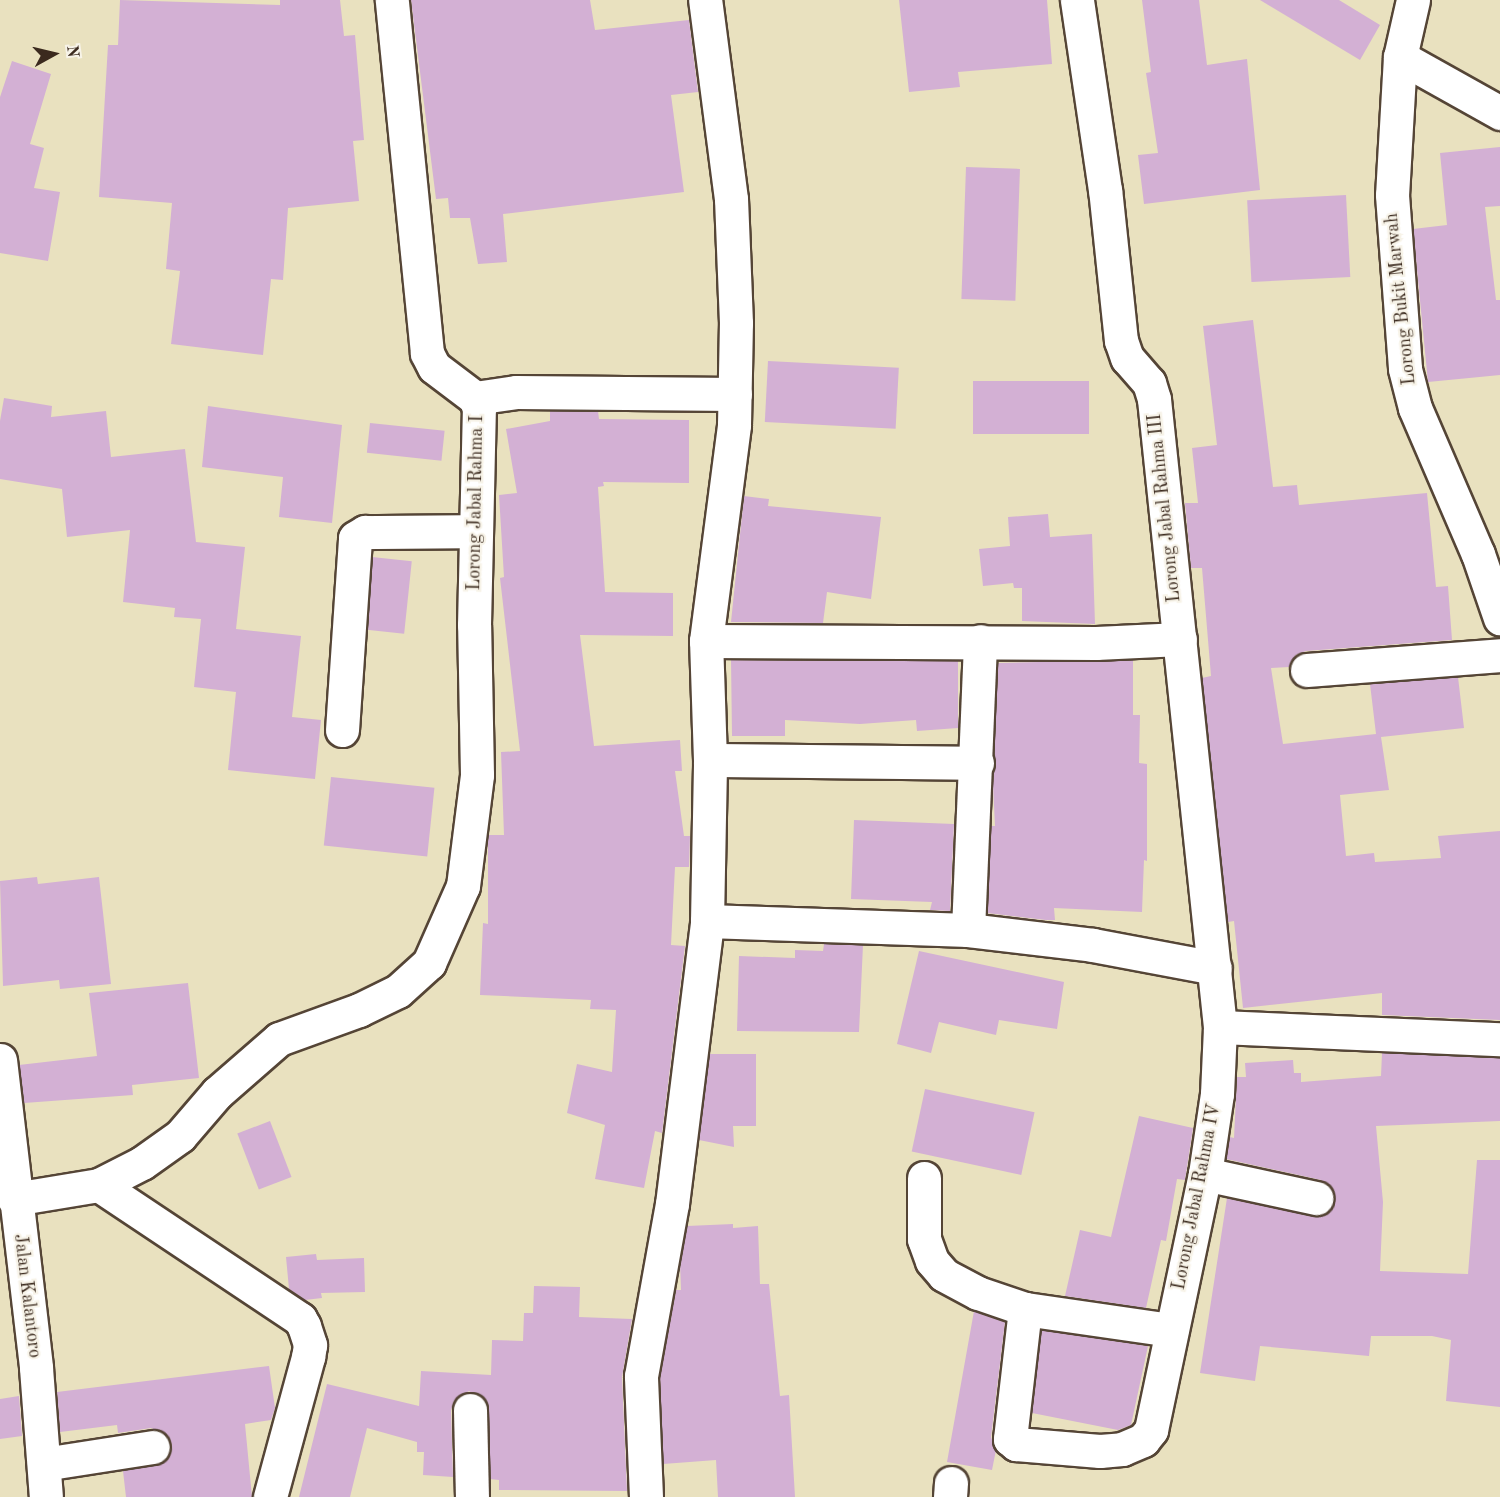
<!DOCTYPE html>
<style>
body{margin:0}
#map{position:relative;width:1500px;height:1497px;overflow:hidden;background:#e9e1bf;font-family:"Old Standard TT",serif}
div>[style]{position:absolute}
.building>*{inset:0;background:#d3b0d4;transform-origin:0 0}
.roads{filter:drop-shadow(2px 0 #554536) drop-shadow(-2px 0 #554536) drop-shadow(0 2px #554536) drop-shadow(0 -2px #554536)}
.street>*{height:33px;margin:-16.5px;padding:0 16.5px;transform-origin:16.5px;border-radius:16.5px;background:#fff}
span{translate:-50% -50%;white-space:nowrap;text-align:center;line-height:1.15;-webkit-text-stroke:4.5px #f7f3e8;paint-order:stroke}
.street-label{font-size:18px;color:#3b2a1e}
.north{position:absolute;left:24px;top:24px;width:60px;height:60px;-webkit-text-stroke:4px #f7f3e8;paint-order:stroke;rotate:82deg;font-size:16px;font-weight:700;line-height:24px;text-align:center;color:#3b2a1e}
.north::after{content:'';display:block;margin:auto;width:21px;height:27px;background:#3b2a1e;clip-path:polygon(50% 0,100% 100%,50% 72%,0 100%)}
</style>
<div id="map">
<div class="building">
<div style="clip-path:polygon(120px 0,280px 5px,280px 0,340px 0,344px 36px,355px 35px,364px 140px,353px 141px,359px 201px,288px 208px,283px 280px,271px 279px,263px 355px,171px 344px,180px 271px,166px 269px,172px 203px,99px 197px,108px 45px,118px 45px)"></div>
<div style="clip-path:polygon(411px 0,590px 0,595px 30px,689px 20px,698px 92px,671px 95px,684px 192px,503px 214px,507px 262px,478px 264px,470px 218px,450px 218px,448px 198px,436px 199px)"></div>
<div style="clip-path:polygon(899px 0,1047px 0,1052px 64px,958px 72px,960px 87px,909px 92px)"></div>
<div style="clip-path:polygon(1142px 0,1199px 0,1207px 65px,1247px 59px,1260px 190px,1144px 204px,1138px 155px,1158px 153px,1146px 73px,1151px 72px)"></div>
<div style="clip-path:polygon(1260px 0,1339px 0,1380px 25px,1360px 60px)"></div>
<div style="clip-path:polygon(12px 61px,51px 74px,30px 144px,44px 148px,34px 188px,60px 192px,48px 261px,0 253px,0 97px)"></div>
<div style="clip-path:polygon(1500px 147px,1500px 206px,1485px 207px,1496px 300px,1500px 300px,1500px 375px,1428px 382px,1413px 229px,1447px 225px,1440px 153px)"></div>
<div style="left:966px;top:167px;width:54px;height:132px;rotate:2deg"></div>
<div style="left:1346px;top:195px;width:82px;height:99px;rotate:87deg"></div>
<div style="clip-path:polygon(1253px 320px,1273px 487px,1297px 485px,1299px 505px,1427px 493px,1436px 587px,1448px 586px,1452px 640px,1306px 651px,1296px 655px,1289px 667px,1271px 668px,1283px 744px,1376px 734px,1370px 684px,1458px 677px,1464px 728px,1381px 737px,1389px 790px,1340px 795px,1346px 856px,1374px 853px,1375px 862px,1441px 858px,1438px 836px,1500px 831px,1500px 1020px,1382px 1015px,1382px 993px,1243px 1008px,1234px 921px,1228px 922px,1202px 678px,1211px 676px,1202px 568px,1191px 568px,1185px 503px,1198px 503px,1192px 448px,1217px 445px,1203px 326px)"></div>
<div style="left:768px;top:361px;width:131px;height:61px;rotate:3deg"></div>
<div style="left:973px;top:381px;width:116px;height:53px"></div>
<div style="clip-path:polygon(4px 398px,52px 406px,51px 417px,106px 411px,111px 457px,185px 449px,196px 542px,245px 547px,236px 629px,301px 636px,292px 717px,321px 720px,315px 779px,228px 770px,236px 692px,194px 687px,201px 619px,174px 617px,175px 608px,123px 602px,130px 530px,67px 537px,62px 489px,0 479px,0 421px)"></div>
<div style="clip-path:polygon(208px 406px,342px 425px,332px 523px,279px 517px,283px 477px,202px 467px)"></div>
<div style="clip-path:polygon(550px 411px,598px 411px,599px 419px,689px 420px,689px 483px,603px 482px,604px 486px,598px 487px,605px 592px,673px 593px,673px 636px,580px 635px,594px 746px,680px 740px,682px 771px,675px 771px,684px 836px,690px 836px,689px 867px,675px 867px,671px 945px,685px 946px,662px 1133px,655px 1131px,644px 1188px,595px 1179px,605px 1125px,567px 1113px,577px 1064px,612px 1072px,616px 1010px,590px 1009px,591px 1000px,480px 995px,483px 923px,488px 924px,488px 835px,504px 835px,501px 752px,520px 751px,500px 578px,504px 577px,499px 495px,517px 493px,506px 429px,550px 421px)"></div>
<div style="left:370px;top:423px;width:75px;height:30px;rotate:6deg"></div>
<div style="clip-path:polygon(744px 496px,769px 499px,768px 506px,881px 517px,871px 599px,827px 592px,823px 623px,731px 622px)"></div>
<div style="clip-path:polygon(1048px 514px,1050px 537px,1092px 534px,1095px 624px,1022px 621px,1022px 588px,1014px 588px,1013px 583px,983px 586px,979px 549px,1010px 546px,1008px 517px)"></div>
<div style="left:372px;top:557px;width:40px;height:73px;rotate:6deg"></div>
<div style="clip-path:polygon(731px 660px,958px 661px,958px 728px,917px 731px,916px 720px,860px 724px,785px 720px,785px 736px,732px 736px)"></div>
<div style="clip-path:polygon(1133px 660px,1133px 715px,1140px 715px,1139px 763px,1147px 764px,1147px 861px,1144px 860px,1142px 912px,1054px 908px,1055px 920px,1046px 920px,987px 913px,991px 826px,995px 826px,993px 785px,998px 663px)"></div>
<div style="left:331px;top:777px;width:104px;height:69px;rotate:6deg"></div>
<div style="clip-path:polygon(854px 820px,954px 824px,950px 911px,930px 910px,932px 902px,851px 899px)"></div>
<div style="clip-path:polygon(37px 877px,38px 884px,99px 877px,111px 984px,60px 989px,59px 980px,3px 986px,0 881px)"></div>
<div style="clip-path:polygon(824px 944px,863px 945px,859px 1032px,737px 1031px,739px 956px,795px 958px,795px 950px,823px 951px)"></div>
<div style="clip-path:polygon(919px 951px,1064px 982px,1057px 1029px,999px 1020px,996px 1035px,939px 1022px,931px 1053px,897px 1044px)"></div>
<div style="clip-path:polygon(188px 983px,199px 1078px,132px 1085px,133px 1095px,24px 1103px,19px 1065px,97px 1056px,89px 993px)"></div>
<div style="clip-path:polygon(1382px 1053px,1500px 1058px,1500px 1121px,1376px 1126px,1383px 1202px,1380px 1271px,1468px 1274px,1477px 1160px,1500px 1160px,1500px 1407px,1446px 1401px,1451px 1340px,1432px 1336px,1371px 1336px,1369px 1356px,1260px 1346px,1255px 1381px,1200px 1373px,1227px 1198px,1313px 1216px,1329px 1211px,1334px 1201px,1334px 1192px,1321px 1180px,1226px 1159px,1230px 1137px,1234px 1138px,1237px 1077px,1246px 1077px,1245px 1063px,1293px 1060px,1294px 1073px,1301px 1073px,1301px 1082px,1381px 1076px)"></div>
<div style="clip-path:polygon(709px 1054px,756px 1054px,756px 1126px,733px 1126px,734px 1147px,699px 1140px)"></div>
<div style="left:925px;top:1089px;width:112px;height:64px;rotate:12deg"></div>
<div style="clip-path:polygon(1139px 1116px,1193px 1128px,1185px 1180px,1177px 1179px,1166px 1241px,1161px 1240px,1146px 1308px,1065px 1296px,1080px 1230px,1111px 1237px)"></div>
<div style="left:270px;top:1121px;width:60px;height:35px;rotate:69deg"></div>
<div style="clip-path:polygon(733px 1224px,733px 1228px,758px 1226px,760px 1284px,769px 1284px,780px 1396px,789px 1395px,795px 1497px,718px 1497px,716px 1460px,663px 1464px,660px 1377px,676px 1290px,681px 1290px,680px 1263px,687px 1226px)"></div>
<div style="clip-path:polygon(316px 1254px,317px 1260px,364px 1258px,365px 1292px,321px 1293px,322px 1298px,305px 1300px,289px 1289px,286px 1257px)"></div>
<div style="clip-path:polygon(534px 1286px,580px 1287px,579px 1317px,632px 1319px,622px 1377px,627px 1491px,499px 1490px,499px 1480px,490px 1479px,486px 1401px,469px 1391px,454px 1401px,451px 1410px,453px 1477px,423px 1475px,424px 1452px,417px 1452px,417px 1442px,367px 1428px,350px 1497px,299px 1497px,327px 1384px,419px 1406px,421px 1371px,491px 1375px,492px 1340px,523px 1341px,524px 1313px,533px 1313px)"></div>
<div style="clip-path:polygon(974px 1311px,1005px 1322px,991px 1437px,996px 1450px,992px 1470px,947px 1462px)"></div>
<div style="clip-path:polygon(1041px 1330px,1148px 1346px,1131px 1425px,1118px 1430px,1032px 1413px)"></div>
<div style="clip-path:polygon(269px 1366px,275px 1408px,271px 1420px,245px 1424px,252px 1497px,126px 1497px,123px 1471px,165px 1461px,172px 1445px,167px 1435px,151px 1428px,118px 1433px,117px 1425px,60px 1432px,57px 1392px)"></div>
<div style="clip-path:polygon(19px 1396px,22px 1436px,0 1439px,0 1399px)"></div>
</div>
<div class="roads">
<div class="street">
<div style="left:1413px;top:0;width:58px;rotate:102.8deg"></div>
<div style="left:1400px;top:57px;width:138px;rotate:93.3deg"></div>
<div style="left:1392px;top:195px;width:174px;rotate:85.7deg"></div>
<div style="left:1405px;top:369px;width:40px;rotate:75.6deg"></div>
<div style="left:1415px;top:408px;width:159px;rotate:66.7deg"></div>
<div style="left:1478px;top:554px;width:68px;rotate:71deg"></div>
<div style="left:1400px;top:57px;width:115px;rotate:29.2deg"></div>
<div style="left:475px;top:398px;width:41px;rotate:-8.3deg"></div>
<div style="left:516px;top:392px;width:219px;rotate:0.5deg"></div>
<div style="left:706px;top:641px;width:390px;rotate:0.3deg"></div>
<div style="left:1096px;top:643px;width:84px;rotate:-2.7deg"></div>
<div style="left:1307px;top:670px;width:194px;rotate:-4.4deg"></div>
<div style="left:342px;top:730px;width:192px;rotate:-86.1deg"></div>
<div style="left:355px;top:538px;width:12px;rotate:-31deg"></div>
<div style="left:365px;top:532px;width:111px;rotate:-0.5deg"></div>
<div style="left:710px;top:760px;width:267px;rotate:0.6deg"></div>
<div style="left:707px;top:921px;width:261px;rotate:2deg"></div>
<div style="left:968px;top:930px;width:126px;rotate:6.8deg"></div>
<div style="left:1093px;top:945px;width:124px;rotate:10.7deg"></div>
<div style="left:968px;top:930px;width:289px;rotate:-87.6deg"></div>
<div style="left:1220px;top:1027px;width:280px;rotate:2.5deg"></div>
<div style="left:0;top:1060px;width:310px;rotate:83.3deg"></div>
<div style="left:36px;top:1368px;width:129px;rotate:85.6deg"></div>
<div style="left:1205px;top:1174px;width:114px;rotate:12.2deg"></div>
<div style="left:924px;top:1178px;width:61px;rotate:90deg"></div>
<div style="left:924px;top:1239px;width:23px;rotate:70deg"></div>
<div style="left:932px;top:1261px;width:18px;rotate:49deg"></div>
<div style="left:944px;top:1275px;width:38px;rotate:28deg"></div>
<div style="left:978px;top:1293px;width:50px;rotate:18.8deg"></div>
<div style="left:1025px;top:1309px;width:148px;rotate:8.2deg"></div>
<div style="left:99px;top:1185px;width:242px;rotate:33.7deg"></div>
<div style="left:300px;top:1319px;width:8px;rotate:60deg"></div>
<div style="left:304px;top:1326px;width:20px;rotate:72deg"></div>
<div style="left:310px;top:1345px;width:12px;rotate:99deg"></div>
<div style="left:308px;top:1357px;width:145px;rotate:105.2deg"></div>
<div style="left:14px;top:1199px;width:86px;rotate:-9.4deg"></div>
<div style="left:99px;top:1185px;width:48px;rotate:-27.1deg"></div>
<div style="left:142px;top:1163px;width:47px;rotate:-35.4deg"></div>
<div style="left:180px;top:1136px;width:57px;rotate:-49.3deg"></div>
<div style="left:217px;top:1093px;width:82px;rotate:-41.1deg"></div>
<div style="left:279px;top:1039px;width:85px;rotate:-19.9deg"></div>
<div style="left:359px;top:1010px;width:43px;rotate:-26deg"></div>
<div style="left:398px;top:991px;width:42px;rotate:-42.1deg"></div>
<div style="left:429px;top:963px;width:84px;rotate:-66.2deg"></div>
<div style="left:463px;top:886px;width:112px;rotate:-82.8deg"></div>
<div style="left:477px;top:775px;width:150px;rotate:-91.1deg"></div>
<div style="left:474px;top:625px;width:217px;rotate:-88.7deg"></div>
<div style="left:479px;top:408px;width:11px;rotate:-112deg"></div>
<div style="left:475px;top:398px;width:51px;rotate:-142.9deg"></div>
<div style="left:434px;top:367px;width:16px;rotate:-117deg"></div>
<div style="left:427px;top:353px;width:355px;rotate:-95.7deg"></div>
<div style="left:1025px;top:1309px;width:131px;rotate:96.6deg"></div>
<div style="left:1010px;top:1439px;width:8px;rotate:40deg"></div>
<div style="left:1016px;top:1444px;width:84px;rotate:4.8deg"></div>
<div style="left:1100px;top:1451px;width:22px;rotate:-5deg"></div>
<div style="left:1122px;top:1449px;width:23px;rotate:-23deg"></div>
<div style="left:1143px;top:1440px;width:13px;rotate:-51deg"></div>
<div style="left:1151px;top:1430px;width:262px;rotate:-78.1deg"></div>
<div style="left:1205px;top:1174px;width:81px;rotate:-81.5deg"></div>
<div style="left:1217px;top:1094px;width:67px;rotate:-87.4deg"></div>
<div style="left:1220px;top:1027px;width:631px;rotate:-96deg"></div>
<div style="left:1154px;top:399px;width:17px;rotate:-107deg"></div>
<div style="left:1149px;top:383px;width:33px;rotate:-131deg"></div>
<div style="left:1127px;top:358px;width:18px;rotate:-109deg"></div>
<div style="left:1121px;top:341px;width:152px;rotate:-96deg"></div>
<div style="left:1105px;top:190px;width:192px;rotate:-98.4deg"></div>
<div style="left:470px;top:1410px;width:87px;rotate:88.7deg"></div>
<div style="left:44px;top:1464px;width:110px;rotate:-8.9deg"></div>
<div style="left:646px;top:1497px;width:121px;rotate:-92.4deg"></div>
<div style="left:641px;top:1376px;width:175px;rotate:-79.8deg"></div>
<div style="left:672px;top:1204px;width:285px;rotate:-82.9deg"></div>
<div style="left:707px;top:921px;width:161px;rotate:-88.9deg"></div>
<div style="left:710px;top:760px;width:119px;rotate:-91.9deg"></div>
<div style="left:706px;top:641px;width:218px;rotate:-82.6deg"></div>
<div style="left:734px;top:425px;width:102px;rotate:-88.9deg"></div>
<div style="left:736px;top:323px;width:124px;rotate:-92.3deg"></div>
<div style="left:731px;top:199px;width:201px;rotate:-97.4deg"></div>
<div style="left:950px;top:1497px;width:14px;rotate:-86deg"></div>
</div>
</div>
<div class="street-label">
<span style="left:1401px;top:299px;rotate:-96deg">Lorong Bukit Marwah</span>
<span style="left:476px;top:503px;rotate:-89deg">Lorong Jabal Rahma I</span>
<span style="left:1165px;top:508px;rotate:-96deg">Lorong Jabal Rahma III</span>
<span style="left:1197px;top:1197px;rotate:-79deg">Lorong Jabal Rahma IV</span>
<span style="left:27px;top:1296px;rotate:83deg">Jalan Kalantoro</span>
</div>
<div class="north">N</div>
</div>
